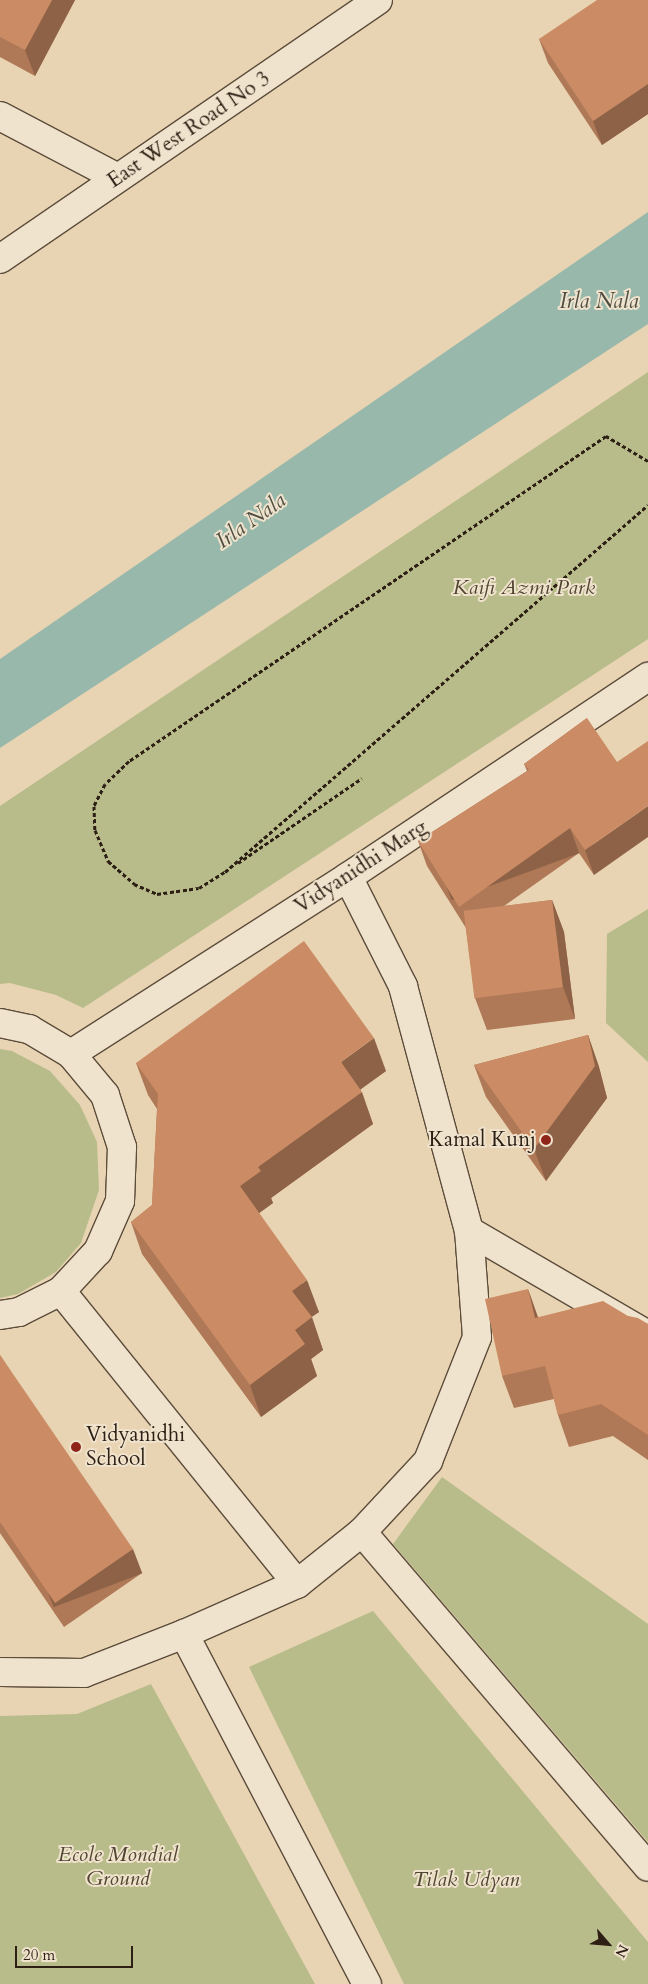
<!DOCTYPE html>
<style>
body{margin:0}
#map{position:relative;width:648px;height:1984px;overflow:hidden;background:#e8d4b2;font-family:Cardo,serif}
div>[style]{position:absolute}
.green>*{inset:0;background:#b8bc8b}
.water>*{inset:0;background:#97b8ab}
.path>*{height:3px;margin-top:-1.5px;transform-origin:0;background:repeating-linear-gradient(90deg,#2d1f13 0 4px,transparent 0 6.5px)}
.roads{filter:drop-shadow(1px 0 #5c4c3b) drop-shadow(-1px 0 #5c4c3b) drop-shadow(0 1px #5c4c3b) drop-shadow(0 -1px #5c4c3b)}
.minor>*{height:28px;margin:-14px;padding:0 14px;transform-origin:14px;border-radius:14px;background:#f0e3cd}
.tertiary>*{height:28px;margin:-14px;padding:0 14px;transform-origin:14px;border-radius:14px;background:#f0e3cd}
.wall>*{inset:0;background:#af7857}
.shaded-wall>*{inset:0;background:#8e6247;transform-origin:0 0}
.building>*{inset:0;background:#cb8c65;transform-origin:0 0}
.dots>*{width:14px;height:14px;translate:-50% -50%;box-sizing:border-box;border:2px solid #f0e3cd;border-radius:50%}
span{translate:-50% -50%;white-space:nowrap;text-align:center;line-height:1.15;-webkit-text-stroke:4px #f0e3cd;paint-order:stroke}
.street-label{font-size:21px;color:#2d1f13}
.park-label{font-size:21px;color:#504631;font-style:italic}
.poi-label{font-size:21px;color:#2d1f13}
.right{translate:-100% -50%;text-align:right}
.left{translate:0 -50%;text-align:left}
.water-label{font-size:22px;color:#4d4d41;font-style:italic}
.north{position:absolute;left:583px;top:1919px;width:50px;height:50px;-webkit-text-stroke:4px #f0e3cd;paint-order:stroke;rotate:117deg;font-size:14px;font-weight:700;line-height:20px;text-align:center;color:#2d1f13}
.north::after{content:'';display:block;margin:auto;width:18px;height:22px;background:#2d1f13;clip-path:polygon(50% 0,100% 100%,50% 72%,0 100%)}
.scale{position:absolute;left:15px;top:1946px;width:118px;height:22px;box-sizing:border-box;border:2px solid #2d1f13;border-top:0;padding-left:6px;font-size:15px;line-height:18px;white-space:nowrap;color:#2d1f13;-webkit-text-stroke:4px #f0e3cd;paint-order:stroke}
</style>
<div id="map">
<div class="green">
<div style="clip-path:polygon(648px 372px,648px 639px,83px 1008px,56px 995px,10px 983px,0 984px,0 806px)"></div>
<div style="clip-path:polygon(648px 909px,648px 1062px,606px 1023px,607px 934px)"></div>
<div style="clip-path:polygon(0 1049px,12px 1051px,50px 1071px,80px 1105px,97px 1142px,99px 1190px,81px 1243px,56px 1272px,18px 1294px,0 1298px)"></div>
<div style="clip-path:polygon(442px 1477px,648px 1624px,648px 1842px,393px 1544px)"></div>
<div style="clip-path:polygon(373px 1611px,648px 1942px,648px 1984px,404px 1984px,249px 1667px)"></div>
<div style="clip-path:polygon(151px 1684px,315px 1984px,0 1984px,0 1716px,77px 1714px)"></div>
</div>
<div class="water">
<div style="clip-path:polygon(648px 212px,648px 324px,0 748px,0 659px)"></div>
</div>
<div class="path">
<div style="left:648px;top:461px;width:49px;rotate:-149.2deg"></div>
<div style="left:606px;top:436px;width:577px;rotate:145.73deg"></div>
<div style="left:129px;top:761px;width:33px;rotate:136deg"></div>
<div style="left:105px;top:784px;width:25px;rotate:117deg"></div>
<div style="left:94px;top:806px;width:24px;rotate:88deg"></div>
<div style="left:95px;top:830px;width:34px;rotate:67deg"></div>
<div style="left:108px;top:861px;width:35px;rotate:41deg"></div>
<div style="left:134px;top:884px;width:25px;rotate:23deg"></div>
<div style="left:157px;top:894px;width:42px;rotate:-8.1deg"></div>
<div style="left:199px;top:888px;width:31px;rotate:-32deg"></div>
<div style="left:225px;top:872px;width:560px;rotate:-40.95deg"></div>
<div style="left:238px;top:863px;width:150px;rotate:-34.4deg"></div>
</div>
<div class="roads">
<div class="minor">
<div style="left:0;top:116px;width:133px;rotate:27.7deg"></div>
<div style="left:469px;top:1231px;width:207px;rotate:30.2deg"></div>
<div style="left:61px;top:1291px;width:376px;rotate:51.1deg"></div>
<div style="left:362px;top:1532px;width:440px;rotate:49.5deg"></div>
<div style="left:184px;top:1634px;width:395px;rotate:62.4deg"></div>
<div style="left:0;top:1672px;width:84px;rotate:0.7deg"></div>
<div style="left:84px;top:1673px;width:107px;rotate:-21.3deg"></div>
<div style="left:184px;top:1634px;width:124px;rotate:-23.9deg"></div>
<div style="left:297px;top:1584px;width:83px;rotate:-38.7deg"></div>
<div style="left:362px;top:1532px;width:97px;rotate:-47.1deg"></div>
<div style="left:428px;top:1461px;width:133px;rotate:-68.4deg"></div>
<div style="left:477px;top:1337px;width:106px;rotate:-94.3deg"></div>
<div style="left:469px;top:1231px;width:254px;rotate:-105.1deg"></div>
<div style="left:403px;top:986px;width:122px;rotate:-116.8deg"></div>
</div>
<div class="tertiary">
<div style="left:0;top:259px;width:458px;rotate:-34.4deg"></div>
<div style="left:0;top:1023px;width:30px;rotate:12deg"></div>
<div style="left:29px;top:1029px;width:49px;rotate:30.8deg"></div>
<div style="left:71px;top:1054px;width:53px;rotate:50.3deg"></div>
<div style="left:105px;top:1095px;width:55px;rotate:71.9deg"></div>
<div style="left:122px;top:1147px;width:54px;rotate:92.1deg"></div>
<div style="left:120px;top:1201px;width:55px;rotate:113.7deg"></div>
<div style="left:98px;top:1251px;width:54px;rotate:132.8deg"></div>
<div style="left:61px;top:1291px;width:47px;rotate:153.4deg"></div>
<div style="left:19px;top:1312px;width:19px;rotate:171deg"></div>
<div style="left:71px;top:1054px;width:329px;rotate:-32.6deg"></div>
<div style="left:348px;top:877px;width:361px;rotate:-33.7deg"></div>
</div>
</div>
<div class="wall">
<div style="clip-path:polygon(0 0,75px 0,35px 76px,0 57px)"></div>
<div style="clip-path:polygon(648px 0,648px 114px,602px 145px,548px 63px,539px 39px)"></div>
<div style="clip-path:polygon(587px 718px,594px 875px,579px 853px,504px 906px,552px 900px,564px 932px,575px 1019px,487px 1030px,475px 998px,466px 928px,427px 866px,418px 841px,527px 771px,524px 764px)"></div>
<div style="clip-path:polygon(588px 1035px,599px 1067px,607px 1098px,546px 1181px,486px 1097px,474px 1065px)"></div>
<div style="clip-path:polygon(136px 1063px,386px 1071px,360px 1089px,373px 1124px,271px 1198px,273px 1203px,259px 1213px,319px 1312px,311px 1317px,323px 1350px,311px 1359px,317px 1376px,261px 1417px,142px 1254px,131px 1222px,152px 1205px,157px 1109px,148px 1095px)"></div>
<div style="clip-path:polygon(528px 1289px,538px 1317px,628px 1316px,648px 1324px,648px 1460px,613px 1436px,569px 1447px,558px 1415px,554px 1399px,514px 1408px,502px 1376px)"></div>
<div style="clip-path:polygon(0 1355px,142px 1573px,64px 1627px,0 1533px)"></div>
</div>
<div class="shaded-wall">
<div style="clip-path:polygon(52px 0,75px 0,35px 76px,25px 50px)"></div>
<div style="clip-path:polygon(648px 84px,648px 114px,602px 145px,593px 121px)"></div>
<div style="clip-path:polygon(648px 806px,648px 837px,594px 875px,585px 850px)"></div>
<div style="left:570px;top:828px;width:27px;height:136px;rotate:70deg"></div>
<div style="clip-path:polygon(552px 900px,564px 932px,575px 1019px,563px 987px)"></div>
<div style="clip-path:polygon(588px 1035px,599px 1067px,607px 1098px,546px 1181px,534px 1149px)"></div>
<div style="clip-path:polygon(374px 1038px,386px 1071px,353px 1095px,341px 1062px)"></div>
<div style="clip-path:polygon(362px 1092px,373px 1124px,271px 1198px,273px 1203px,251px 1219px,240px 1186px,258px 1167px)"></div>
<div style="clip-path:polygon(307px 1280px,319px 1312px,303px 1323px,292px 1291px)"></div>
<div style="clip-path:polygon(528px 1289px,539px 1321px,535px 1318px)"></div>
<div style="clip-path:polygon(312px 1317px,323px 1350px,311px 1359px,317px 1376px,261px 1417px,250px 1385px,295px 1330px)"></div>
<div style="left:133px;top:1549px;width:26px;height:95px;rotate:69deg"></div>
</div>
<div class="building">
<div style="clip-path:polygon(0 0,52px 0,25px 50px,0 37px)"></div>
<div style="clip-path:polygon(597px 0,648px 0,648px 84px,593px 121px,539px 39px)"></div>
<div style="clip-path:polygon(587px 718px,617px 762px,648px 741px,648px 806px,585px 850px,570px 828px,459px 907px,418px 841px,529px 770px,524px 764px)"></div>
<div style="left:552px;top:900px;width:88px;height:89px;rotate:83deg"></div>
<div style="clip-path:polygon(304px 941px,374px 1038px,341px 1062px,362px 1092px,258px 1167px,261px 1171px,240px 1186px,307px 1280px,292px 1291px,312px 1317px,295px 1330px,305px 1344px,250px 1385px,131px 1222px,152px 1205px,158px 1094px,136px 1063px)"></div>
<div style="clip-path:polygon(588px 1035px,595px 1066px,534px 1149px,474px 1065px)"></div>
<div style="clip-path:polygon(528px 1289px,535px 1318px,603px 1301px,628px 1316px,638px 1318px,648px 1324px,648px 1435px,601px 1404px,558px 1415px,545px 1366px,502px 1376px,485px 1299px)"></div>
<div style="clip-path:polygon(0 1355px,133px 1549px,55px 1603px,0 1522px)"></div>
</div>
<div class="dots">
<div style="left:546px;top:1140px;background:#8f2418"></div>
<div style="left:76px;top:1447px;background:#8f2418"></div>
</div>
<div class="street-label">
<span style="left:189px;top:130px;rotate:-34deg">East West Road No 3</span>
<span style="left:361px;top:867px;rotate:-33deg">Vidyanidhi Marg</span>
</div>
<div class="park-label">
<span style="left:524px;top:588px">Kaifi Azmi Park</span>
<span style="left:118px;top:1867px">Ecole Mondial<br>Ground</span>
<span style="left:466px;top:1880px">Tilak Udyan</span>
</div>
<div class="poi-label">
<span class="right" style="left:536px;top:1140px">Kamal Kunj</span>
<span class="left" style="left:86px;top:1447px">Vidyanidhi<br>School</span>
</div>
<div class="water-label">
<span style="left:599px;top:302px">Irla Nala</span>
<span style="left:251px;top:521px;rotate:-35deg">Irla Nala</span>
</div>
<div class="north">N</div>
<div class="scale">20 m</div>
</div>
